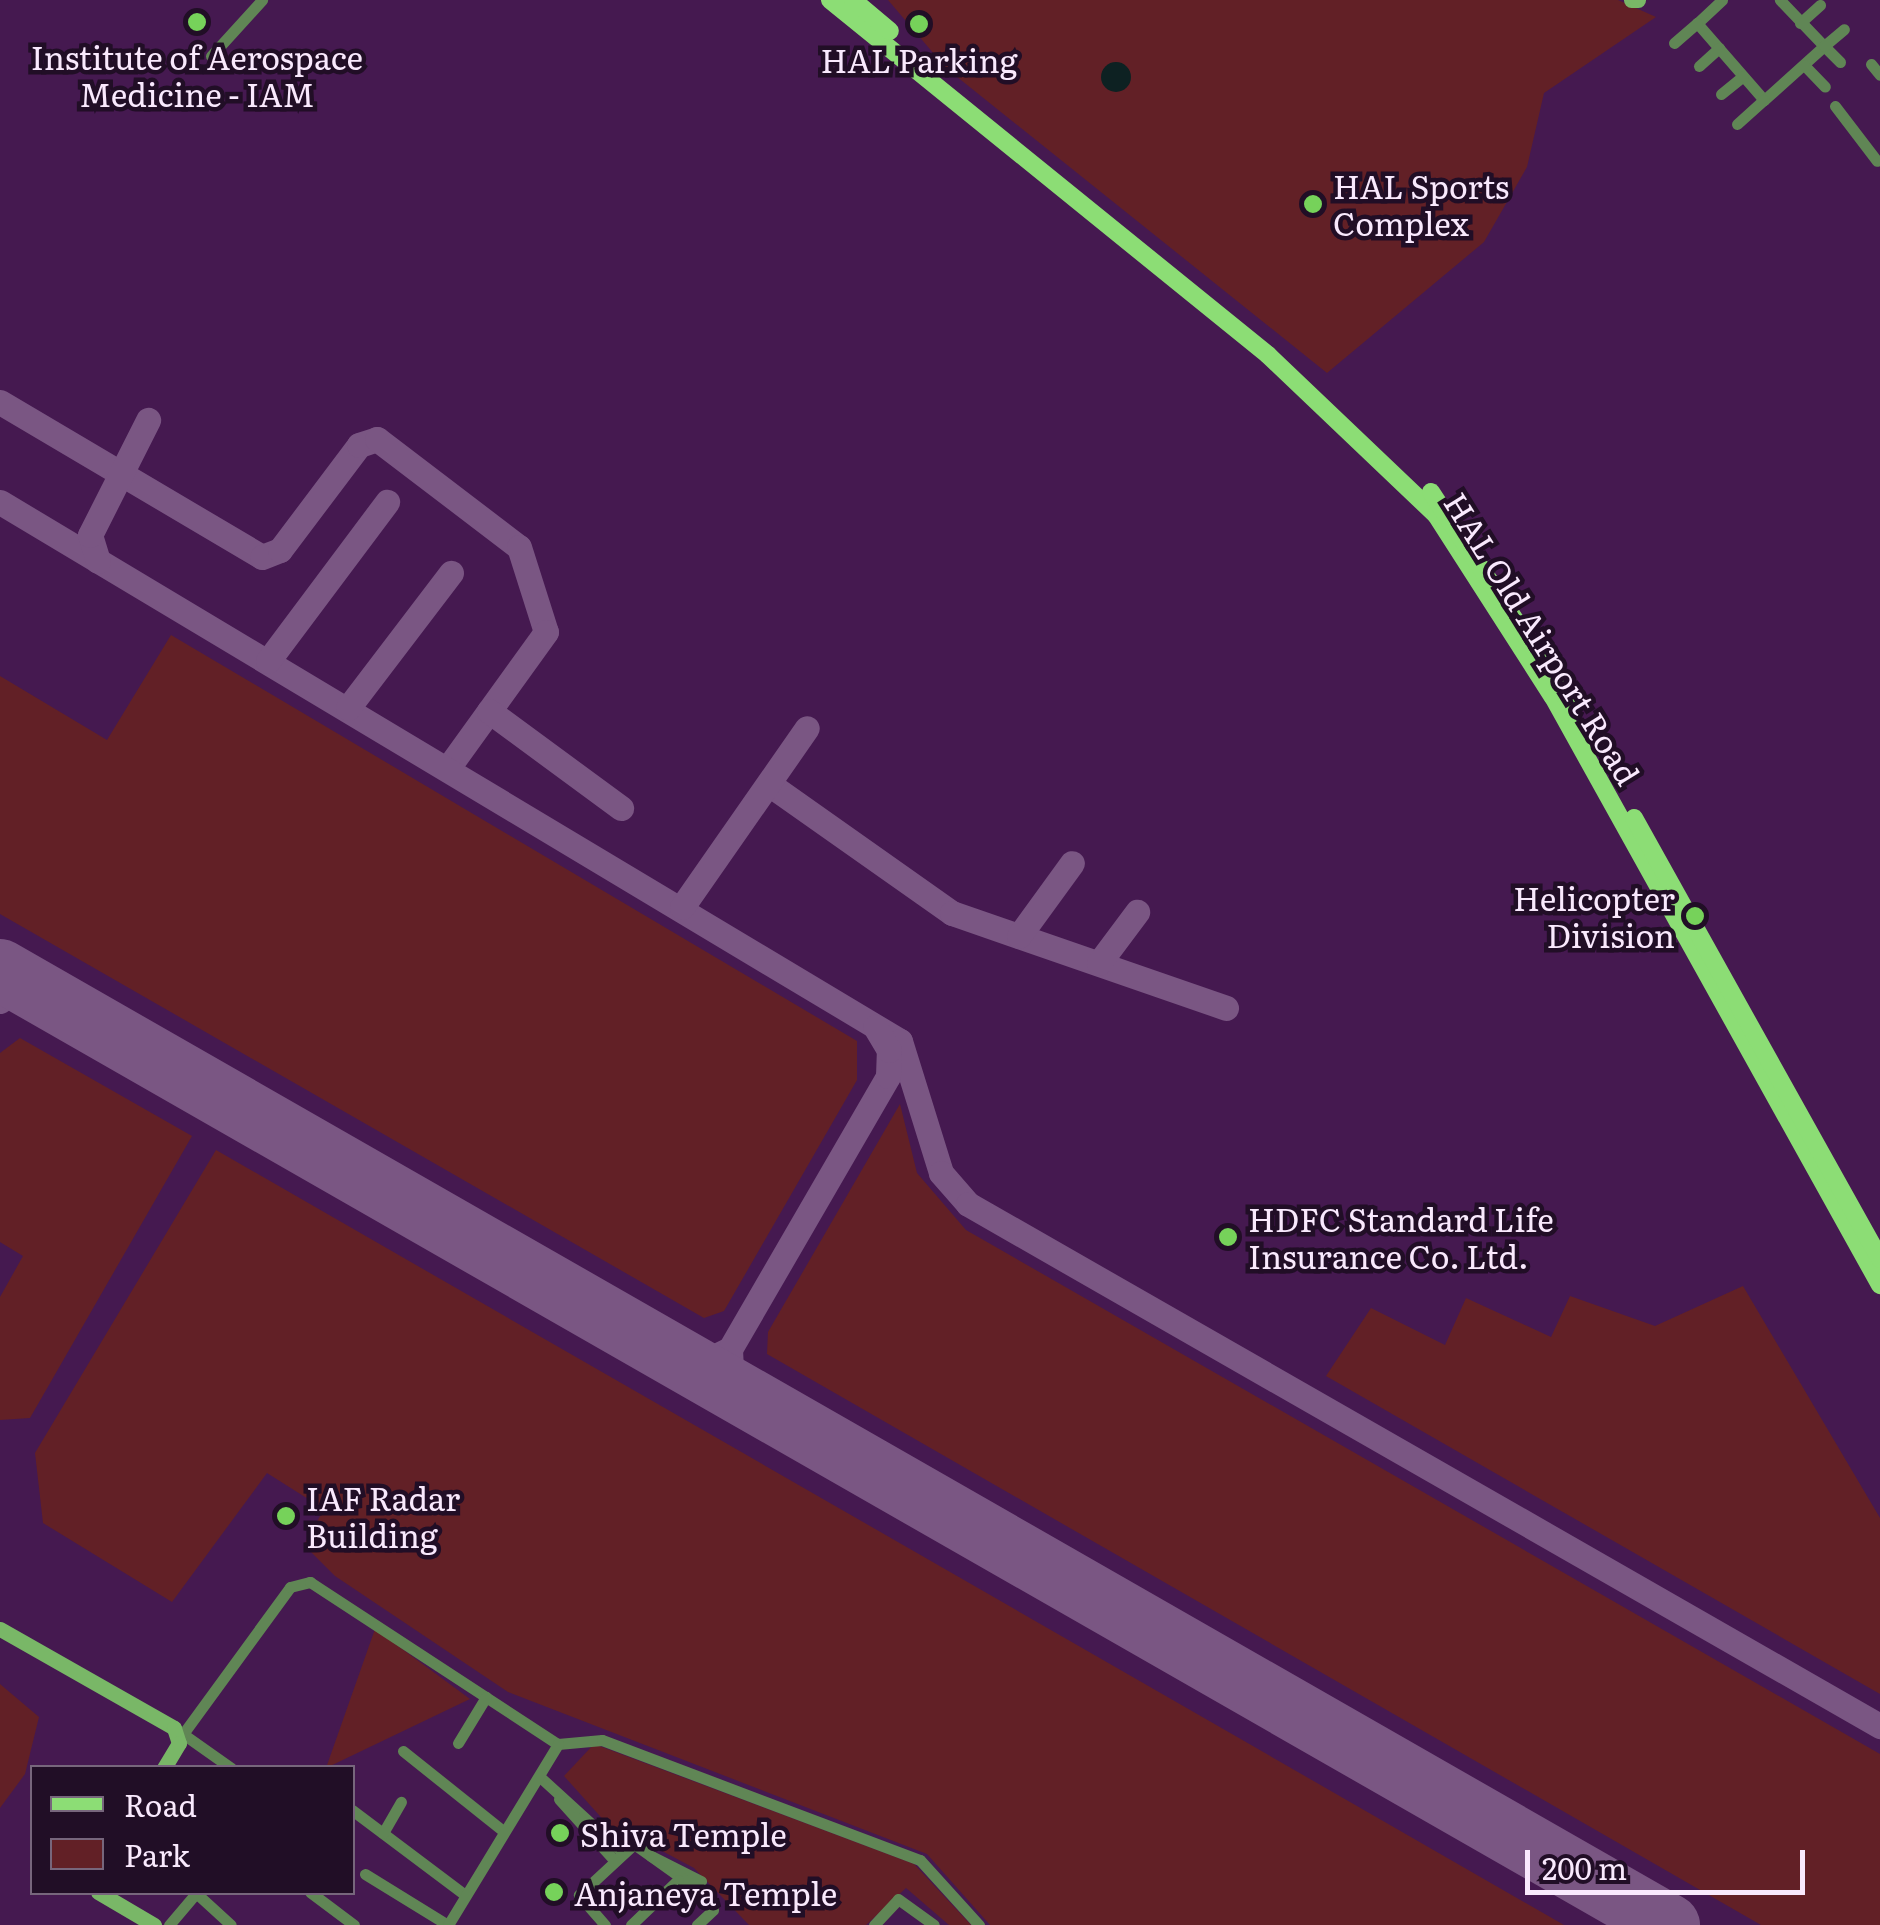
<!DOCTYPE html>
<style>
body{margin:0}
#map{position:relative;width:1880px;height:1925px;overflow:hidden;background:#451950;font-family:Literata,serif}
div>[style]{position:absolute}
.green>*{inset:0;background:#622026}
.water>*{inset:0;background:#0d2122}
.round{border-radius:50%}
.taxiway>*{height:25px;margin:-12.5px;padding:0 12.5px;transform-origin:12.5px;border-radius:12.5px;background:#7a5683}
.runway>*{height:62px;margin:-31px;padding:0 31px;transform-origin:31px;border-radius:31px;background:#7a5683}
.street>*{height:11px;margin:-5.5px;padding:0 5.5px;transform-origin:5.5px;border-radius:5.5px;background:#608655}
.secondary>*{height:15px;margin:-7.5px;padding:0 7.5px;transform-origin:7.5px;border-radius:7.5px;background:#79b767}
.primary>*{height:18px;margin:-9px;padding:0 9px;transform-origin:9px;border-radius:9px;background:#8cdd75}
.dots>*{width:28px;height:28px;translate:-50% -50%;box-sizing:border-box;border:5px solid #210e26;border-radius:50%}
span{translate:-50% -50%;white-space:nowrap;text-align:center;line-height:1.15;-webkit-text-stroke:9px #210e26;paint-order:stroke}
.poi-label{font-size:32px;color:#f9e9fd}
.left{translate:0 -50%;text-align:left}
.right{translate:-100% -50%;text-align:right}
.street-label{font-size:32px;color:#f9e9fd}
.legend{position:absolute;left:30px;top:1765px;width:325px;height:130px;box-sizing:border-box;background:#210e26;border:2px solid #77667c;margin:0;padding:12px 18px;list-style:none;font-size:30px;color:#f9e9fd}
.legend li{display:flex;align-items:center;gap:20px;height:50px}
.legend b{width:50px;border:2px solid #77667c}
.scale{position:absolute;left:1525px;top:1850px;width:280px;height:45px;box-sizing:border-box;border:5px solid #f9e9fd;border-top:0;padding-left:12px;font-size:30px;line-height:35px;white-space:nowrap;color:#f9e9fd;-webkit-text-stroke:8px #210e26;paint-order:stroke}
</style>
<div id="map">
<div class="green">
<div style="clip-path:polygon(888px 0,1618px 0,1656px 17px,1544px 93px,1527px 167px,1484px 242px,1327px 373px,946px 68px)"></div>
<div style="clip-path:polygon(171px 635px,857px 1041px,857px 1080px,724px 1311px,704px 1318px,0 914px,0 676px,107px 740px)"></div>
<div style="clip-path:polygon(20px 1038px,192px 1136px,30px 1418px,0 1420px,0 1297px,23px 1256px,0 1242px,0 1053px)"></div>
<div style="clip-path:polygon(900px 1104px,917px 1173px,966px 1230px,1880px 1754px,1880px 1925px,1761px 1925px,767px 1354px,768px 1332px)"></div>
<div style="clip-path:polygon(216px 1150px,1564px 1925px,990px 1925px,927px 1854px,508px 1692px,335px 1576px,304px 1545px,324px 1509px,267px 1473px,172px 1602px,43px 1523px,35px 1453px)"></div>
<div style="clip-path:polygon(1743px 1286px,1880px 1518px,1880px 1694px,1326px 1376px,1371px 1308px,1445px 1345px,1466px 1298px,1551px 1337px,1570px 1296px,1655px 1326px)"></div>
<div style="clip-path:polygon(375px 1629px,470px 1699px,326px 1768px)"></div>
<div style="clip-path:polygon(0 1684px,39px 1717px,25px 1774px,0 1808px)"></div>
<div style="clip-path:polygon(594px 1744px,914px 1864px,971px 1925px,949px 1925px,906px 1888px,866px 1925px,749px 1925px,694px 1868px,634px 1836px,625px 1844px,564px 1776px)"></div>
</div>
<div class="water">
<div class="round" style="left:1101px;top:62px;width:30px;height:30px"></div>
</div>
<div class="taxiway">
<div style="left:0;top:402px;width:304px;rotate:30.6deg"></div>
<div style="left:262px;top:557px;width:19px;rotate:-21deg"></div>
<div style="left:280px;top:550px;width:131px;rotate:-53deg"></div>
<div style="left:359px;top:445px;width:19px;rotate:-18deg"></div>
<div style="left:377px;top:439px;width:178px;rotate:37.3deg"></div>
<div style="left:519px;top:547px;width:89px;rotate:72.4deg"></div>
<div style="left:546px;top:632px;width:168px;rotate:125.8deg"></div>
<div style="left:0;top:502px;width:1049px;rotate:30.92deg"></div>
<div style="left:900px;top:1041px;width:138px;rotate:72.7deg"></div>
<div style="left:941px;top:1173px;width:41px;rotate:48.9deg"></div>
<div style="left:968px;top:1204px;width:1051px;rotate:29.79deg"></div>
<div style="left:98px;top:561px;width:27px;rotate:-107deg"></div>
<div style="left:90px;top:535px;width:129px;rotate:-63.2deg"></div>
<div style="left:268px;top:661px;width:199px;rotate:-53.2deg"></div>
<div style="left:348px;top:708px;width:170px;rotate:-52.7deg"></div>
<div style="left:489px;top:711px;width:164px;rotate:36.3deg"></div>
<div style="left:769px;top:784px;width:224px;rotate:35.2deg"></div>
<div style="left:952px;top:913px;width:290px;rotate:19.1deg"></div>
<div style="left:682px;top:907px;width:218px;rotate:-55.1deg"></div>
<div style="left:1019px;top:936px;width:90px;rotate:-54deg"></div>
<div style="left:1099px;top:963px;width:64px;rotate:-53.3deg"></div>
<div style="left:0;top:1001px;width:26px;rotate:-61deg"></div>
<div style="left:693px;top:1367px;width:41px;rotate:-25.9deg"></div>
<div style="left:732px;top:1390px;width:41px;rotate:-92.8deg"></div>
<div style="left:730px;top:1349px;width:315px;rotate:-59.9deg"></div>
<div style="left:888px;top:1076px;width:26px;rotate:-88deg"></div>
<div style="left:889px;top:1050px;width:27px;rotate:-121deg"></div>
</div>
<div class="runway">
<div style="left:0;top:970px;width:1923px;rotate:29.78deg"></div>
</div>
<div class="street">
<div style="left:1722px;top:0;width:34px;rotate:137deg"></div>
<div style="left:1697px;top:23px;width:102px;rotate:49deg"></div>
<div style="left:1764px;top:100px;width:81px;rotate:-42deg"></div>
<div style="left:1824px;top:46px;width:64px;rotate:-133.7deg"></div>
<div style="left:1800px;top:23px;width:27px;rotate:-42deg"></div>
<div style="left:1674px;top:43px;width:30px;rotate:-41deg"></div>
<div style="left:211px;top:56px;width:76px;rotate:-47.7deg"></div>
<div style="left:1840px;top:62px;width:23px;rotate:-135deg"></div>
<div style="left:1824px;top:46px;width:26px;rotate:-40deg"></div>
<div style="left:1871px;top:64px;width:14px;rotate:51deg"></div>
<div style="left:1804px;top:65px;width:30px;rotate:46deg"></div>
<div style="left:1699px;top:66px;width:27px;rotate:-42deg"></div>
<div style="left:1721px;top:94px;width:28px;rotate:-39deg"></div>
<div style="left:1835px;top:106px;width:69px;rotate:52.6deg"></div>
<div style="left:1737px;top:124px;width:36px;rotate:-42deg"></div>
<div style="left:183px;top:1734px;width:59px;rotate:35.3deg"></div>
<div style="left:180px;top:1738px;width:187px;rotate:-53.9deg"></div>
<div style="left:290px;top:1587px;width:21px;rotate:-14deg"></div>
<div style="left:310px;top:1582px;width:296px;rotate:33.2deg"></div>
<div style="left:558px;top:1744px;width:44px;rotate:-5.2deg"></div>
<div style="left:602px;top:1740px;width:340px;rotate:20.7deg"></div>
<div style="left:920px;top:1860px;width:88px;rotate:47.8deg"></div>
<div style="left:458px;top:1743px;width:54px;rotate:-58.7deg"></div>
<div style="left:403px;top:1751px;width:127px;rotate:38.6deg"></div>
<div style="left:540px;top:1777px;width:111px;rotate:42.4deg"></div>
<div style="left:559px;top:1799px;width:82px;rotate:48deg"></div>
<div style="left:352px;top:1810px;width:140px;rotate:36.9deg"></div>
<div style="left:383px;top:1833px;width:36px;rotate:-60deg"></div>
<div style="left:651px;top:1856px;width:56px;rotate:26.6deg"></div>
<div style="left:365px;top:1874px;width:97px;rotate:31.6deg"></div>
<div style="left:448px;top:1925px;width:212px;rotate:-58.7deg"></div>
<div style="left:310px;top:1892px;width:55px;rotate:36.9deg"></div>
<div style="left:196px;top:1893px;width:47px;rotate:42.4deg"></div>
<div style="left:169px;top:1925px;width:43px;rotate:-49.7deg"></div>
<div style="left:605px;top:1925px;width:40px;rotate:-131deg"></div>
<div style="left:579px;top:1895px;width:75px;rotate:-42.8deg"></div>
<div style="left:634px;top:1844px;width:77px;rotate:35.5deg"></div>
<div style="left:697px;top:1889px;width:26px;rotate:53deg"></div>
<div style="left:713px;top:1910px;width:22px;rotate:137deg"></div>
<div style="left:631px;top:1925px;width:65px;rotate:-43.8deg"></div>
<div style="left:874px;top:1925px;width:35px;rotate:-47deg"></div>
<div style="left:898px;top:1899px;width:44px;rotate:35.8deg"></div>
</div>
<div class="secondary">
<div style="left:1631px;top:0;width:7px"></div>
<div style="left:0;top:1629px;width:200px;rotate:29.6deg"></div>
<div style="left:174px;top:1728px;width:16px;rotate:72deg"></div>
<div style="left:179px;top:1743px;width:29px;rotate:121deg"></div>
<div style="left:98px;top:1892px;width:65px;rotate:30.5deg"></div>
</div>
<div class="primary">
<div style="left:830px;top:0;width:564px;rotate:39.02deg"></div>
<div style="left:1268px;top:355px;width:232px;rotate:43.6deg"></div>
<div style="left:1436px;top:515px;width:216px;rotate:57.3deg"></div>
<div style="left:1553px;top:697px;width:673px;rotate:60.92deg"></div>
<div style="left:853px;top:0;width:48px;rotate:40deg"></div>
<div style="left:1431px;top:492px;width:258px;rotate:56.7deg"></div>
<div style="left:1634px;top:818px;width:505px;rotate:60.85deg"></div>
</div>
<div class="dots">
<div style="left:197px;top:22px;background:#76d25a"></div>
<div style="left:919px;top:24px;background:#76d25a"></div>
<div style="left:1313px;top:204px;background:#76d25a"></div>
<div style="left:1695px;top:916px;background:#76d25a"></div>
<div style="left:1228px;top:1237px;background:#76d25a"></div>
<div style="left:286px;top:1516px;background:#76d25a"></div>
<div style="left:560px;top:1833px;background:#76d25a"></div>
<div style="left:554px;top:1892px;background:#76d25a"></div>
</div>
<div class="poi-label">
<span style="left:197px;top:75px">Institute of Aerospace<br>Medicine - IAM</span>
<span style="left:919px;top:59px">HAL Parking</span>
<span class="left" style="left:1333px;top:204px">HAL Sports<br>Complex</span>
<span class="right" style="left:1675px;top:916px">Helicopter<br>Division</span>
<span class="left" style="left:1248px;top:1237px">HDFC Standard Life<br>Insurance Co. Ltd.</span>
<span class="left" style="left:306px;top:1516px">IAF Radar<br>Building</span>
<span class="left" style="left:580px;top:1833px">Shiva Temple</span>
<span class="left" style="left:574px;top:1892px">Anjaneya Temple</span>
</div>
<div class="street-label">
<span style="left:1543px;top:638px;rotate:58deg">HAL Old Airport Road</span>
</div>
<ul class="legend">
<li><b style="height:12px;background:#8cdd75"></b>Road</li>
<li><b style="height:28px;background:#622026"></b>Park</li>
</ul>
<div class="scale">200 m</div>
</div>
